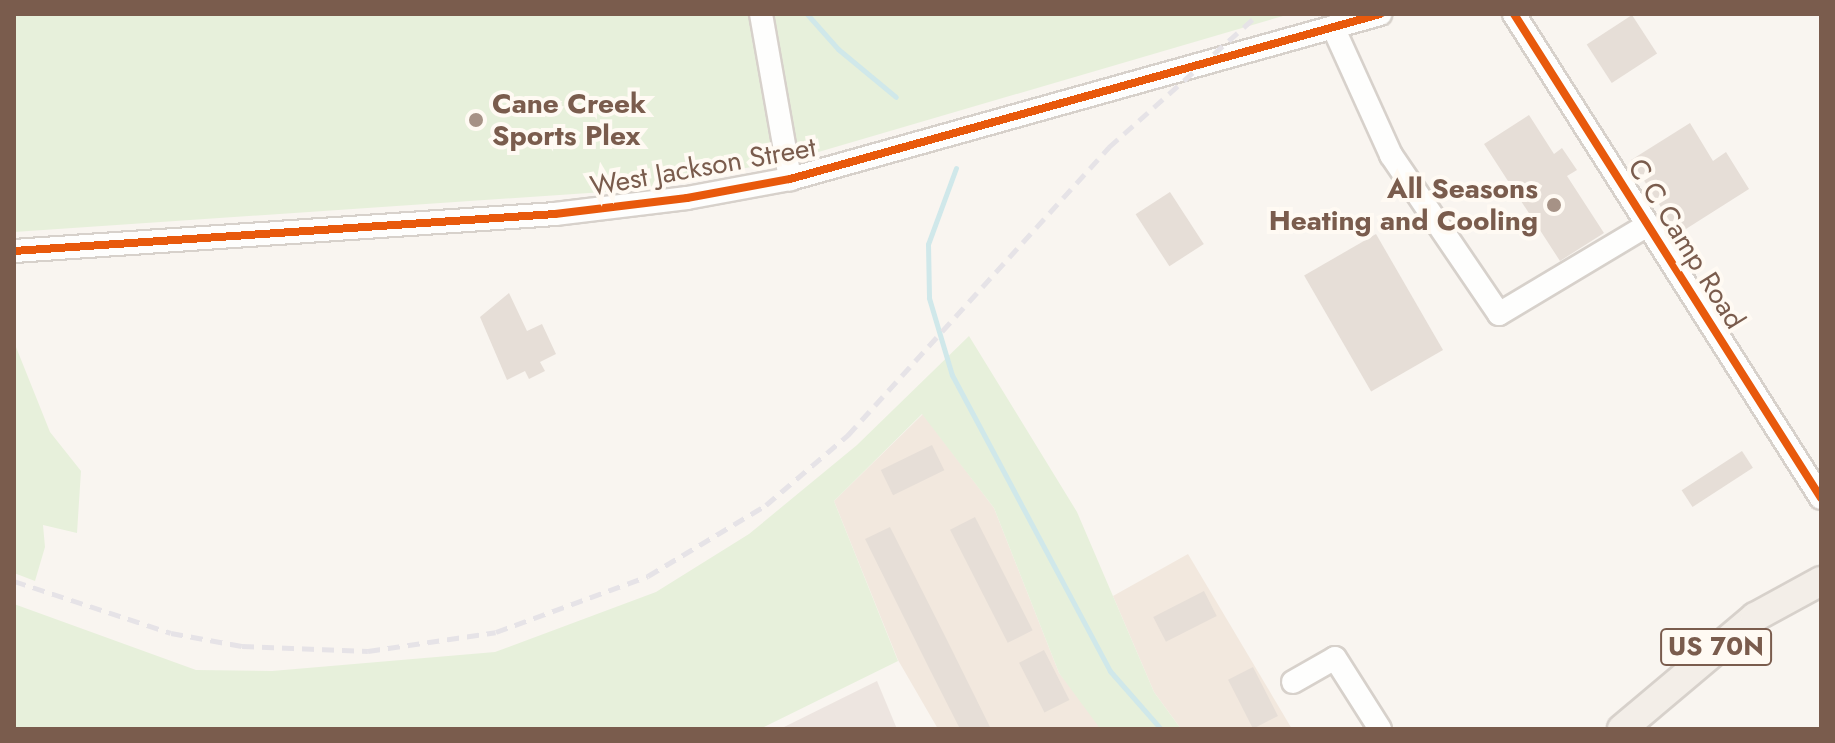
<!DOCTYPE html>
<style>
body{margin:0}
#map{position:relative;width:1835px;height:743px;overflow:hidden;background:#f9f5f0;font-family:Jost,sans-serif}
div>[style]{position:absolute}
.residential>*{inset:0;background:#f2e8de}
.industrial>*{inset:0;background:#ede5e0}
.green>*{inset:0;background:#e7f0db}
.stream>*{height:5px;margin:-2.5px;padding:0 2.5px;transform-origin:2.5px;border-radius:2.5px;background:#d0e8ea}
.building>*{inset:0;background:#e6ded7;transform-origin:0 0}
.roads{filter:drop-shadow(2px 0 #d7d1cb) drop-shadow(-2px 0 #d7d1cb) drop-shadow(0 2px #d7d1cb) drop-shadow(0 -2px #d7d1cb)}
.minor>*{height:22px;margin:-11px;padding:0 11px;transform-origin:11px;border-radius:11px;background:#fefefd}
.major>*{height:28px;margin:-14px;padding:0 14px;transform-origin:14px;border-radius:14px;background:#f3eee8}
.rail>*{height:5px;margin-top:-2.5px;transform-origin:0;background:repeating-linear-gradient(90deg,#e6e3e7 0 12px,transparent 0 20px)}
.cycleway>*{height:8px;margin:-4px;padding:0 4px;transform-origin:4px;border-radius:4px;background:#e8590c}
.dots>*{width:22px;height:22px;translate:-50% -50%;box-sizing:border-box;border:4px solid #fffaf3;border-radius:50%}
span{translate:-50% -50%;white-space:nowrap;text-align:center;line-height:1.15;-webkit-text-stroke:8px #fffaf3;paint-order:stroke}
.shield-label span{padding:2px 6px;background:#fffaf3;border:2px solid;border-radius:6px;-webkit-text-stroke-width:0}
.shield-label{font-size:26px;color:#7a5c4d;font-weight:700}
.poi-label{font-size:28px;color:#7a5c4d;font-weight:700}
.left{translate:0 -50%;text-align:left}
.right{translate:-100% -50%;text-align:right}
.street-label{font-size:28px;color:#7a5c4d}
.frame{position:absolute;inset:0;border:16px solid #7a5c4d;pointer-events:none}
</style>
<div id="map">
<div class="residential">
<div style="clip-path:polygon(923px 414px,994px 508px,1059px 673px,1105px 729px,938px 729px,898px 660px,834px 501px)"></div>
<div style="clip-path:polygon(1188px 554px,1292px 729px,1181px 729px,1154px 692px,1113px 596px)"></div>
</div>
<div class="industrial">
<div style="clip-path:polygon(877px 681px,897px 729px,780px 729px)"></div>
</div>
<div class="green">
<div style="clip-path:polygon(14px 14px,1290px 14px,798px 158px,633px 190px,14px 232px)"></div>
<div style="clip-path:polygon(969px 336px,1077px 512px,1154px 692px,1181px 729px,1099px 727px,1059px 673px,994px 508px,922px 414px,834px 501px,898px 661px,760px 729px,14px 729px,14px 604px,196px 670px,272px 671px,495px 652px,656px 592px,749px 534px,857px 445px)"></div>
<div style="clip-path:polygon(14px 342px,50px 432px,81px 471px,77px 533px,43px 525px,45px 547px,35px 581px,14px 573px)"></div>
</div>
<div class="stream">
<div style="left:807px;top:14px;width:47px;rotate:48.5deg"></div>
<div style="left:838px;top:49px;width:75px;rotate:39.6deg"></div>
<div style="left:956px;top:168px;width:81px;rotate:110.2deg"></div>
<div style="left:928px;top:244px;width:54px;rotate:88.9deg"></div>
<div style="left:929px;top:298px;width:80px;rotate:73.4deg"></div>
<div style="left:952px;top:375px;width:336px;rotate:61.9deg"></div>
<div style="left:1110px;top:671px;width:77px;rotate:48.7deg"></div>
</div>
<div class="building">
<div style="left:1632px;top:15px;width:46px;height:54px;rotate:57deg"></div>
<div style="clip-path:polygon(1529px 115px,1554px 154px,1562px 148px,1577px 170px,1567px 176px,1604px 233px,1560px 261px,1484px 144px)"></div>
<div style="clip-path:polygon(1690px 123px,1713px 161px,1726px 152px,1749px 189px,1678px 234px,1631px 160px)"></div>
<div style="left:1170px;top:192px;width:62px;height:41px;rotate:57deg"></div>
<div style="left:1376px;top:234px;width:134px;height:83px;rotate:60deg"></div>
<div style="clip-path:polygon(509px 293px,527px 331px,542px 324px,556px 354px,540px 362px,545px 371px,529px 379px,525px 371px,507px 380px,480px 317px)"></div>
<div style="left:932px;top:445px;width:28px;height:57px;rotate:64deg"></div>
<div style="left:1742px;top:451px;width:20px;height:72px;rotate:57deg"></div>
<div style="left:975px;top:517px;width:127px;height:28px;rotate:63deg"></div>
<div style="clip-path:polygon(890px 527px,946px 638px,991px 729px,960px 729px,929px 668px,865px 539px)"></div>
<div style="left:1204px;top:591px;width:28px;height:57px;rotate:63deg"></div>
<div style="left:1044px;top:650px;width:56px;height:28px;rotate:63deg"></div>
<div style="left:1253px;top:667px;width:55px;height:28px;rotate:63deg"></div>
</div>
<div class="roads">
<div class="minor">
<div style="left:761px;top:14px;width:168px;rotate:80deg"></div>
<div style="left:1514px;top:14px;width:573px;rotate:57.61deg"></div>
<div style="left:1333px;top:27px;width:141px;rotate:65.6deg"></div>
<div style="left:1391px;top:155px;width:192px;rotate:55.8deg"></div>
<div style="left:1499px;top:314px;width:174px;rotate:-30.9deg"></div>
<div style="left:14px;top:251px;width:542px;rotate:-3.91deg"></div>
<div style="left:555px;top:214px;width:133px;rotate:-6.9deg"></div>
<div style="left:687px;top:198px;width:105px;rotate:-10.5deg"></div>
<div style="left:790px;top:179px;width:613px;rotate:-15.62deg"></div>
<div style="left:1293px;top:682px;width:48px;rotate:-29.7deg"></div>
<div style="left:1335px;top:658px;width:84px;rotate:57.6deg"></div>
</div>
<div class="major">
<div style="left:1622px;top:729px;width:174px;rotate:-40.1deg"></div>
<div style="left:1755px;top:617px;width:75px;rotate:-28.6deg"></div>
</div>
</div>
<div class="rail">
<div style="left:14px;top:581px;width:165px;rotate:18.3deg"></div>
<div style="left:171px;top:633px;width:72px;rotate:10.4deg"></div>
<div style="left:242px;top:646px;width:126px;rotate:2.3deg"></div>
<div style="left:368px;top:651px;width:129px;rotate:-8.4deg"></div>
<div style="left:496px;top:632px;width:162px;rotate:-20.2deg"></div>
<div style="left:648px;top:576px;width:138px;rotate:-31deg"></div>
<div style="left:766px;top:505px;width:108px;rotate:-40.5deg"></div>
<div style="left:848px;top:435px;width:389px;rotate:-47.8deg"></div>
<div style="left:1109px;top:147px;width:200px;rotate:-41.6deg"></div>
</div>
<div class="cycleway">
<div style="left:1514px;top:14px;width:573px;rotate:57.61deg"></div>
<div style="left:14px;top:251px;width:542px;rotate:-3.91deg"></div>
<div style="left:555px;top:214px;width:133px;rotate:-6.9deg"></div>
<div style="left:687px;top:198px;width:105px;rotate:-10.5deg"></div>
<div style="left:790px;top:179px;width:613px;rotate:-15.62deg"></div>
</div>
<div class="dots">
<div style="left:476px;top:120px;background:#a69286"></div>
<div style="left:1554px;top:205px;background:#a69286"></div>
</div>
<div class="shield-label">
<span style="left:1716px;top:647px">US 70N</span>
</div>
<div class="poi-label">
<span class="left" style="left:492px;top:120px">Cane Creek<br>Sports Plex</span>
<span class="right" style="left:1538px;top:205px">All Seasons<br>Heating and Cooling</span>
</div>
<div class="street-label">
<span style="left:703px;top:167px;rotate:-10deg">West Jackson Street</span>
<span style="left:1686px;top:244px;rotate:58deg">C C Camp Road</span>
</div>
<div class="frame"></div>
</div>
